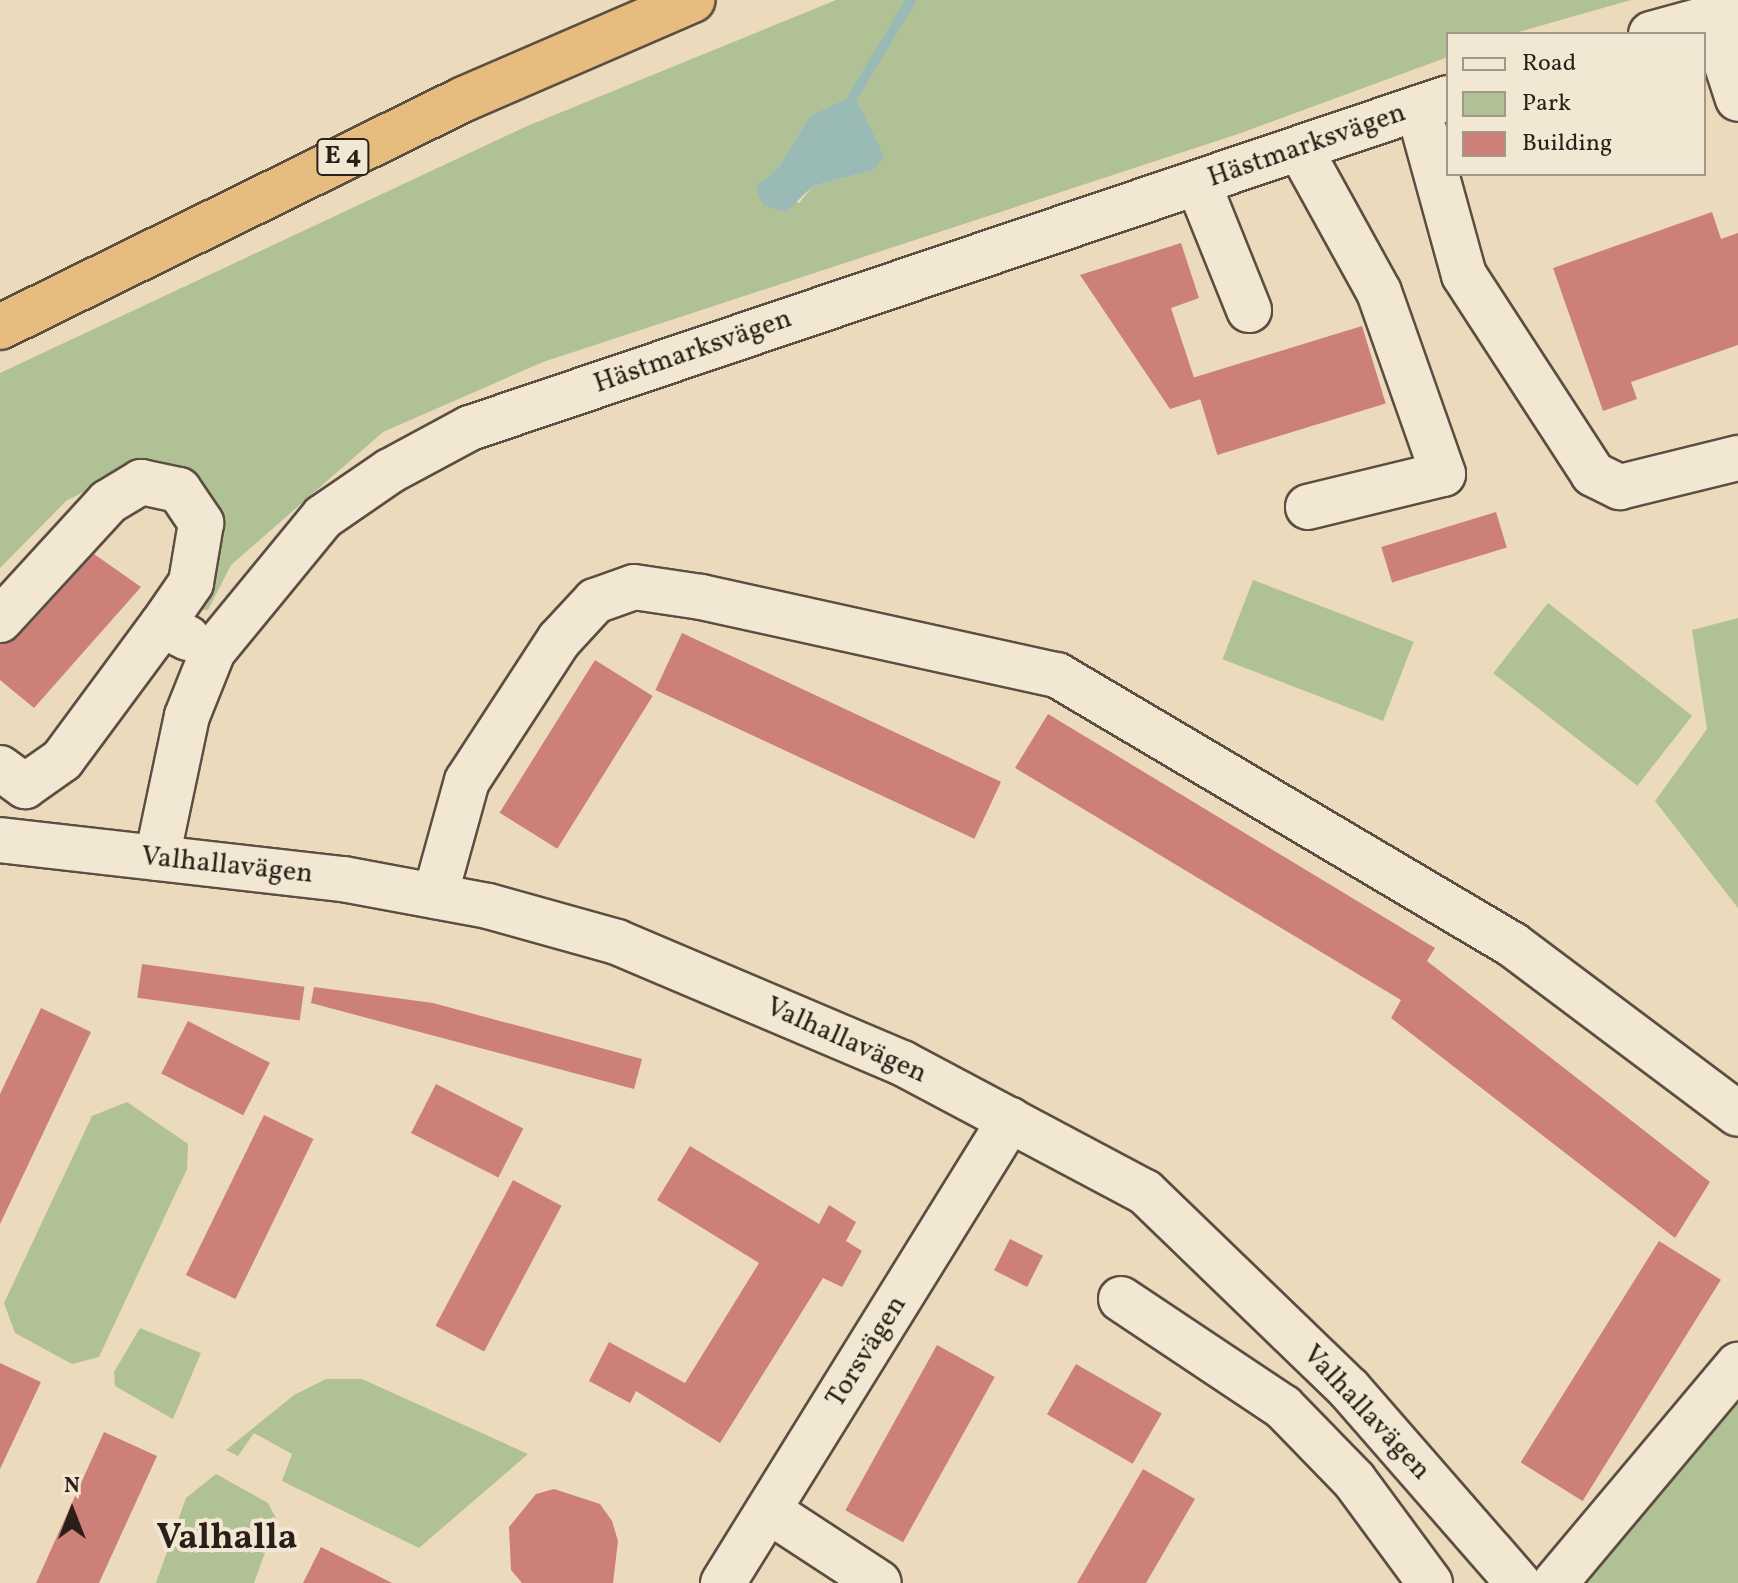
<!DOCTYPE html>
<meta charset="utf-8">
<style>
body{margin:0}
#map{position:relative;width:1738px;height:1583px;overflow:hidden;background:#ebdabc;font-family:Vollkorn,serif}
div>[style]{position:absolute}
.green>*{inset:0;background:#b1c196;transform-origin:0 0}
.water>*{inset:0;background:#99bab5}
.stream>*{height:10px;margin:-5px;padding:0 5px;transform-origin:5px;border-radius:5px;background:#99bab5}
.building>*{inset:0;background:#cc8078;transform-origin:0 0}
.roads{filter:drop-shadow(2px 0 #5c4e42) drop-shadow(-2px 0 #5c4e42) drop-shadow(0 2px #5c4e42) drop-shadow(0 -2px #5c4e42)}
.minor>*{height:44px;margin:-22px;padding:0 22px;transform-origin:22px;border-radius:22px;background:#f2e7d3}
.highway>*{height:44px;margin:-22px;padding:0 22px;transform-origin:22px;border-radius:22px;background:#e6bd7e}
span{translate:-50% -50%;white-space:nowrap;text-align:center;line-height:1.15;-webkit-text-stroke:8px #f2e7d3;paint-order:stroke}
.shield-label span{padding:2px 6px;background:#f2e7d3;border:2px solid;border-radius:6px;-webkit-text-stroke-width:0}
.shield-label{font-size:26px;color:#2c1f19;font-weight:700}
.street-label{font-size:28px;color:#2c1f19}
.district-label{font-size:36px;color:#2c1f19;font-weight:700}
.legend{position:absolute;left:1446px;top:32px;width:260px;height:144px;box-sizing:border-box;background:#f2e7d3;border:2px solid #a39789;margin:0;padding:10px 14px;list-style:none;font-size:24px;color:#2c1f19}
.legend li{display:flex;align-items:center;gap:16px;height:40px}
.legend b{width:40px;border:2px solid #a39789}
.north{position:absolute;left:32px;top:1471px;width:80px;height:80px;-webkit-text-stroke:6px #f2e7d3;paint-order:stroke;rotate:0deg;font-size:22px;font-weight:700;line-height:32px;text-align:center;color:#2c1f19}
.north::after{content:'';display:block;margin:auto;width:28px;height:36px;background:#2c1f19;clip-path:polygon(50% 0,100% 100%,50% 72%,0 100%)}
</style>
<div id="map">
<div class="green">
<div style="clip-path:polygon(evenodd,836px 0,1631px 0,1512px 34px,1448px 34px,1448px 57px,1241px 133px,543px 362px,383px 432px,231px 565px,208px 610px,192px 609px,219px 508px,149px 458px,66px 501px,0 568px,0 373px,525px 127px,836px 0,809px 117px,874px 170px,813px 186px,799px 203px,756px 188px,778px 168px,809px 117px)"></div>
<div style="left:1253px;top:580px;width:172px;height:85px;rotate:21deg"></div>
<div style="left:1548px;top:603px;width:183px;height:89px;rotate:38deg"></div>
<div style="clip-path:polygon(1738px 618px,1738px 908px,1655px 801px,1707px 729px,1692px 630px)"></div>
<div style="clip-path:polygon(127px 1102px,188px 1144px,187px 1169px,99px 1357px,72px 1364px,15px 1333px,4px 1303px,92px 1116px)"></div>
<div style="clip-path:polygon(140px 1328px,201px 1353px,173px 1419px,115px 1386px,114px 1372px)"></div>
<div style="clip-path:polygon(326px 1379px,362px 1379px,528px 1454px,419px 1548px,282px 1481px,292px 1454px,254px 1433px,238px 1456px,226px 1450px,294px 1395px)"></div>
<div style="clip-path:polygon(1738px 1397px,1738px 1583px,1573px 1583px)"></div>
<div style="clip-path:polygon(216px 1474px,268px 1503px,277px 1520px,254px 1583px,156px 1583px,186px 1498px)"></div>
</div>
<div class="water">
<div style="clip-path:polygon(854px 95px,884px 156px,874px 170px,813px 186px,786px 212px,763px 205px,756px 187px,778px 168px,809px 117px)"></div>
</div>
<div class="stream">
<div style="left:854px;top:95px;width:111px;rotate:-59deg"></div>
</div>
<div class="building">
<div style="clip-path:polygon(1712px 212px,1721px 239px,1738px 233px,1738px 345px,1631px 382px,1637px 399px,1603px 411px,1553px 268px)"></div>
<div style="clip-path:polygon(1181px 243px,1199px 298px,1171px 308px,1201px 399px,1170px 409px,1080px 275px)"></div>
<div style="left:1362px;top:326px;width:81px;height:176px;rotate:73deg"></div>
<div style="left:1496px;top:512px;width:37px;height:120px;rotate:73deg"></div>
<div style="clip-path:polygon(94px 554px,141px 587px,34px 708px,0 680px,0 644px,18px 637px)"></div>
<div style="left:682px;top:633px;width:352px;height:63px;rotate:25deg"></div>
<div style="left:595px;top:660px;width:68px;height:180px;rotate:32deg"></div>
<div style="clip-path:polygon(1048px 714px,1435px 948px,1427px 961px,1710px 1182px,1675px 1238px,1391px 1018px,1401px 1000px,1015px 768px)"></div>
<div style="left:142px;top:964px;width:164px;height:34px;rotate:8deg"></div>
<div style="clip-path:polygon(314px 987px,433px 1003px,642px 1059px,634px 1089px,311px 1003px)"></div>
<div style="clip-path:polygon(41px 1008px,91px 1032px,0 1224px,0 1094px)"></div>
<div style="left:188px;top:1021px;width:92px;height:59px;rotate:27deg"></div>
<div style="left:436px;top:1084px;width:98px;height:55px;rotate:27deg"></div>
<div style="left:264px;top:1115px;width:55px;height:178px;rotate:26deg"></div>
<div style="clip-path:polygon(690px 1146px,819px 1224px,829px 1205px,856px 1222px,846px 1241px,862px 1251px,842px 1287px,823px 1278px,720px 1443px,636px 1391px,630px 1403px,589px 1381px,609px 1342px,685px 1383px,759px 1263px,657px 1200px)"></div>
<div style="left:513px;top:1180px;width:55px;height:165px;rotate:28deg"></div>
<div style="left:1010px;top:1239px;width:37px;height:35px;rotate:27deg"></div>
<div style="left:1659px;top:1241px;width:73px;height:261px;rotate:32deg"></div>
<div style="left:937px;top:1345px;width:66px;height:189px;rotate:29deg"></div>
<div style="clip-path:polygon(0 1363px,41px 1382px,0 1469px)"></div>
<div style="left:1076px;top:1364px;width:99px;height:58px;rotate:30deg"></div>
<div style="clip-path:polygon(104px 1432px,157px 1456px,99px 1583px,36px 1583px)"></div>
<div style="clip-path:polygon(1143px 1469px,1195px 1499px,1146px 1583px,1077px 1583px)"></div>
<div style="clip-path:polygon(554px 1489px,600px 1504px,612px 1521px,618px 1541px,613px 1583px,522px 1583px,511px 1570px,509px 1527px,536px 1494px)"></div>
<div style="clip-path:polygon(321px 1547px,392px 1583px,303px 1583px)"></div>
</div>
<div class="roads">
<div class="minor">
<div style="left:1711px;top:17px;width:86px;rotate:71.8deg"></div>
<div style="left:1651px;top:34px;width:90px;rotate:-15.4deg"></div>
<div style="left:1418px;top:108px;width:173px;rotate:74.6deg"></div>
<div style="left:1464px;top:275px;width:237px;rotate:57deg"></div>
<div style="left:1593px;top:474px;width:30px;rotate:26deg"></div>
<div style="left:1620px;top:487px;width:122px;rotate:-13.8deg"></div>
<div style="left:1300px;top:149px;width:163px;rotate:61.1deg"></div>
<div style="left:1379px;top:292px;width:193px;rotate:70.6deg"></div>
<div style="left:1443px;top:474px;width:139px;rotate:166.3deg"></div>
<div style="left:1198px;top:183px;width:137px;rotate:68.1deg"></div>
<div style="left:0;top:620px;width:160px;rotate:-47.5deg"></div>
<div style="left:108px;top:502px;width:39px;rotate:-31deg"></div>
<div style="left:141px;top:482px;width:39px;rotate:12deg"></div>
<div style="left:179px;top:490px;width:40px;rotate:56deg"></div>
<div style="left:201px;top:523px;width:61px;rotate:99.5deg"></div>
<div style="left:191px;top:583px;width:51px;rotate:124.6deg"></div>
<div style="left:0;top:768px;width:31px;rotate:36deg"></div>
<div style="left:25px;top:786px;width:45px;rotate:-35.1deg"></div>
<div style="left:62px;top:760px;width:168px;rotate:-53.5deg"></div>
<div style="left:162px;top:625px;width:29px;rotate:27deg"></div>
<div style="left:0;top:840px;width:345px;rotate:6.5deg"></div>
<div style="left:343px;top:879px;width:147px;rotate:10.5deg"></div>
<div style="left:488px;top:906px;width:134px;rotate:15.6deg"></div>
<div style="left:617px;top:942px;width:310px;rotate:23deg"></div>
<div style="left:902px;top:1063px;width:275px;rotate:28deg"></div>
<div style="left:1145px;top:1192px;width:284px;rotate:44deg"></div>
<div style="left:1349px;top:1389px;width:257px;rotate:48.9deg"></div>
<div style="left:157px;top:858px;width:145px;rotate:-78.1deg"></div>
<div style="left:187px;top:716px;width:70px;rotate:-68.2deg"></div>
<div style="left:213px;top:651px;width:173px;rotate:-50.6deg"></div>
<div style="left:323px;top:517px;width:81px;rotate:-34.5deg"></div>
<div style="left:390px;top:471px;width:91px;rotate:-28.3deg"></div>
<div style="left:470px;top:428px;width:1032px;rotate:-18.65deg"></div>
<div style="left:435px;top:896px;width:119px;rotate:-74.5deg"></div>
<div style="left:467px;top:781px;width:168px;rotate:-56.9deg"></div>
<div style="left:559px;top:640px;width:53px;rotate:-47.3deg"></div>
<div style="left:595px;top:601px;width:41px;rotate:-19.7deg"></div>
<div style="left:634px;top:587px;width:68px;rotate:8.5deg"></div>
<div style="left:701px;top:597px;width:364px;rotate:12.4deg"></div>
<div style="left:1057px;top:675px;width:530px;rotate:30.63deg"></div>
<div style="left:1513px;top:945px;width:281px;rotate:36.9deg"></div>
<div style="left:1121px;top:1299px;width:195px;rotate:33.7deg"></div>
<div style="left:1283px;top:1407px;width:102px;rotate:45.8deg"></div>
<div style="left:1354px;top:1480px;width:128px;rotate:53.6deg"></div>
<div style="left:769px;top:1511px;width:131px;rotate:33.2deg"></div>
<div style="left:723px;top:1583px;width:545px;rotate:-58.21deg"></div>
<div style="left:1555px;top:1583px;width:285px;rotate:-50deg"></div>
</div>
<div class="highway">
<div style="left:0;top:327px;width:517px;rotate:-26.17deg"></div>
<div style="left:464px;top:99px;width:249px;rotate:-23.4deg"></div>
</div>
</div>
<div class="shield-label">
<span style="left:343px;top:157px">E 4</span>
</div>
<div class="street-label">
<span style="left:1307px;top:146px;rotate:-19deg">Hästmarksvägen</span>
<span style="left:693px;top:352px;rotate:-19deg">Hästmarksvägen</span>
<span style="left:227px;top:866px;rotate:6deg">Valhallavägen</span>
<span style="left:846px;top:1041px;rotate:24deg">Valhallavägen</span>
<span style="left:867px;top:1352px;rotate:-58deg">Torsvägen</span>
<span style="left:1366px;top:1413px;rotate:47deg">Valhallavägen</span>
</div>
<div class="district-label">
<span style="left:227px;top:1540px">Valhalla</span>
</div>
<ul class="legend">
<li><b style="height:10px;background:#f2e7d3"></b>Road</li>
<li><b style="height:22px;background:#b1c196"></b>Park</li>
<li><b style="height:22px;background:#cc8078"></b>Building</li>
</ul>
<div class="north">N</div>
</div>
